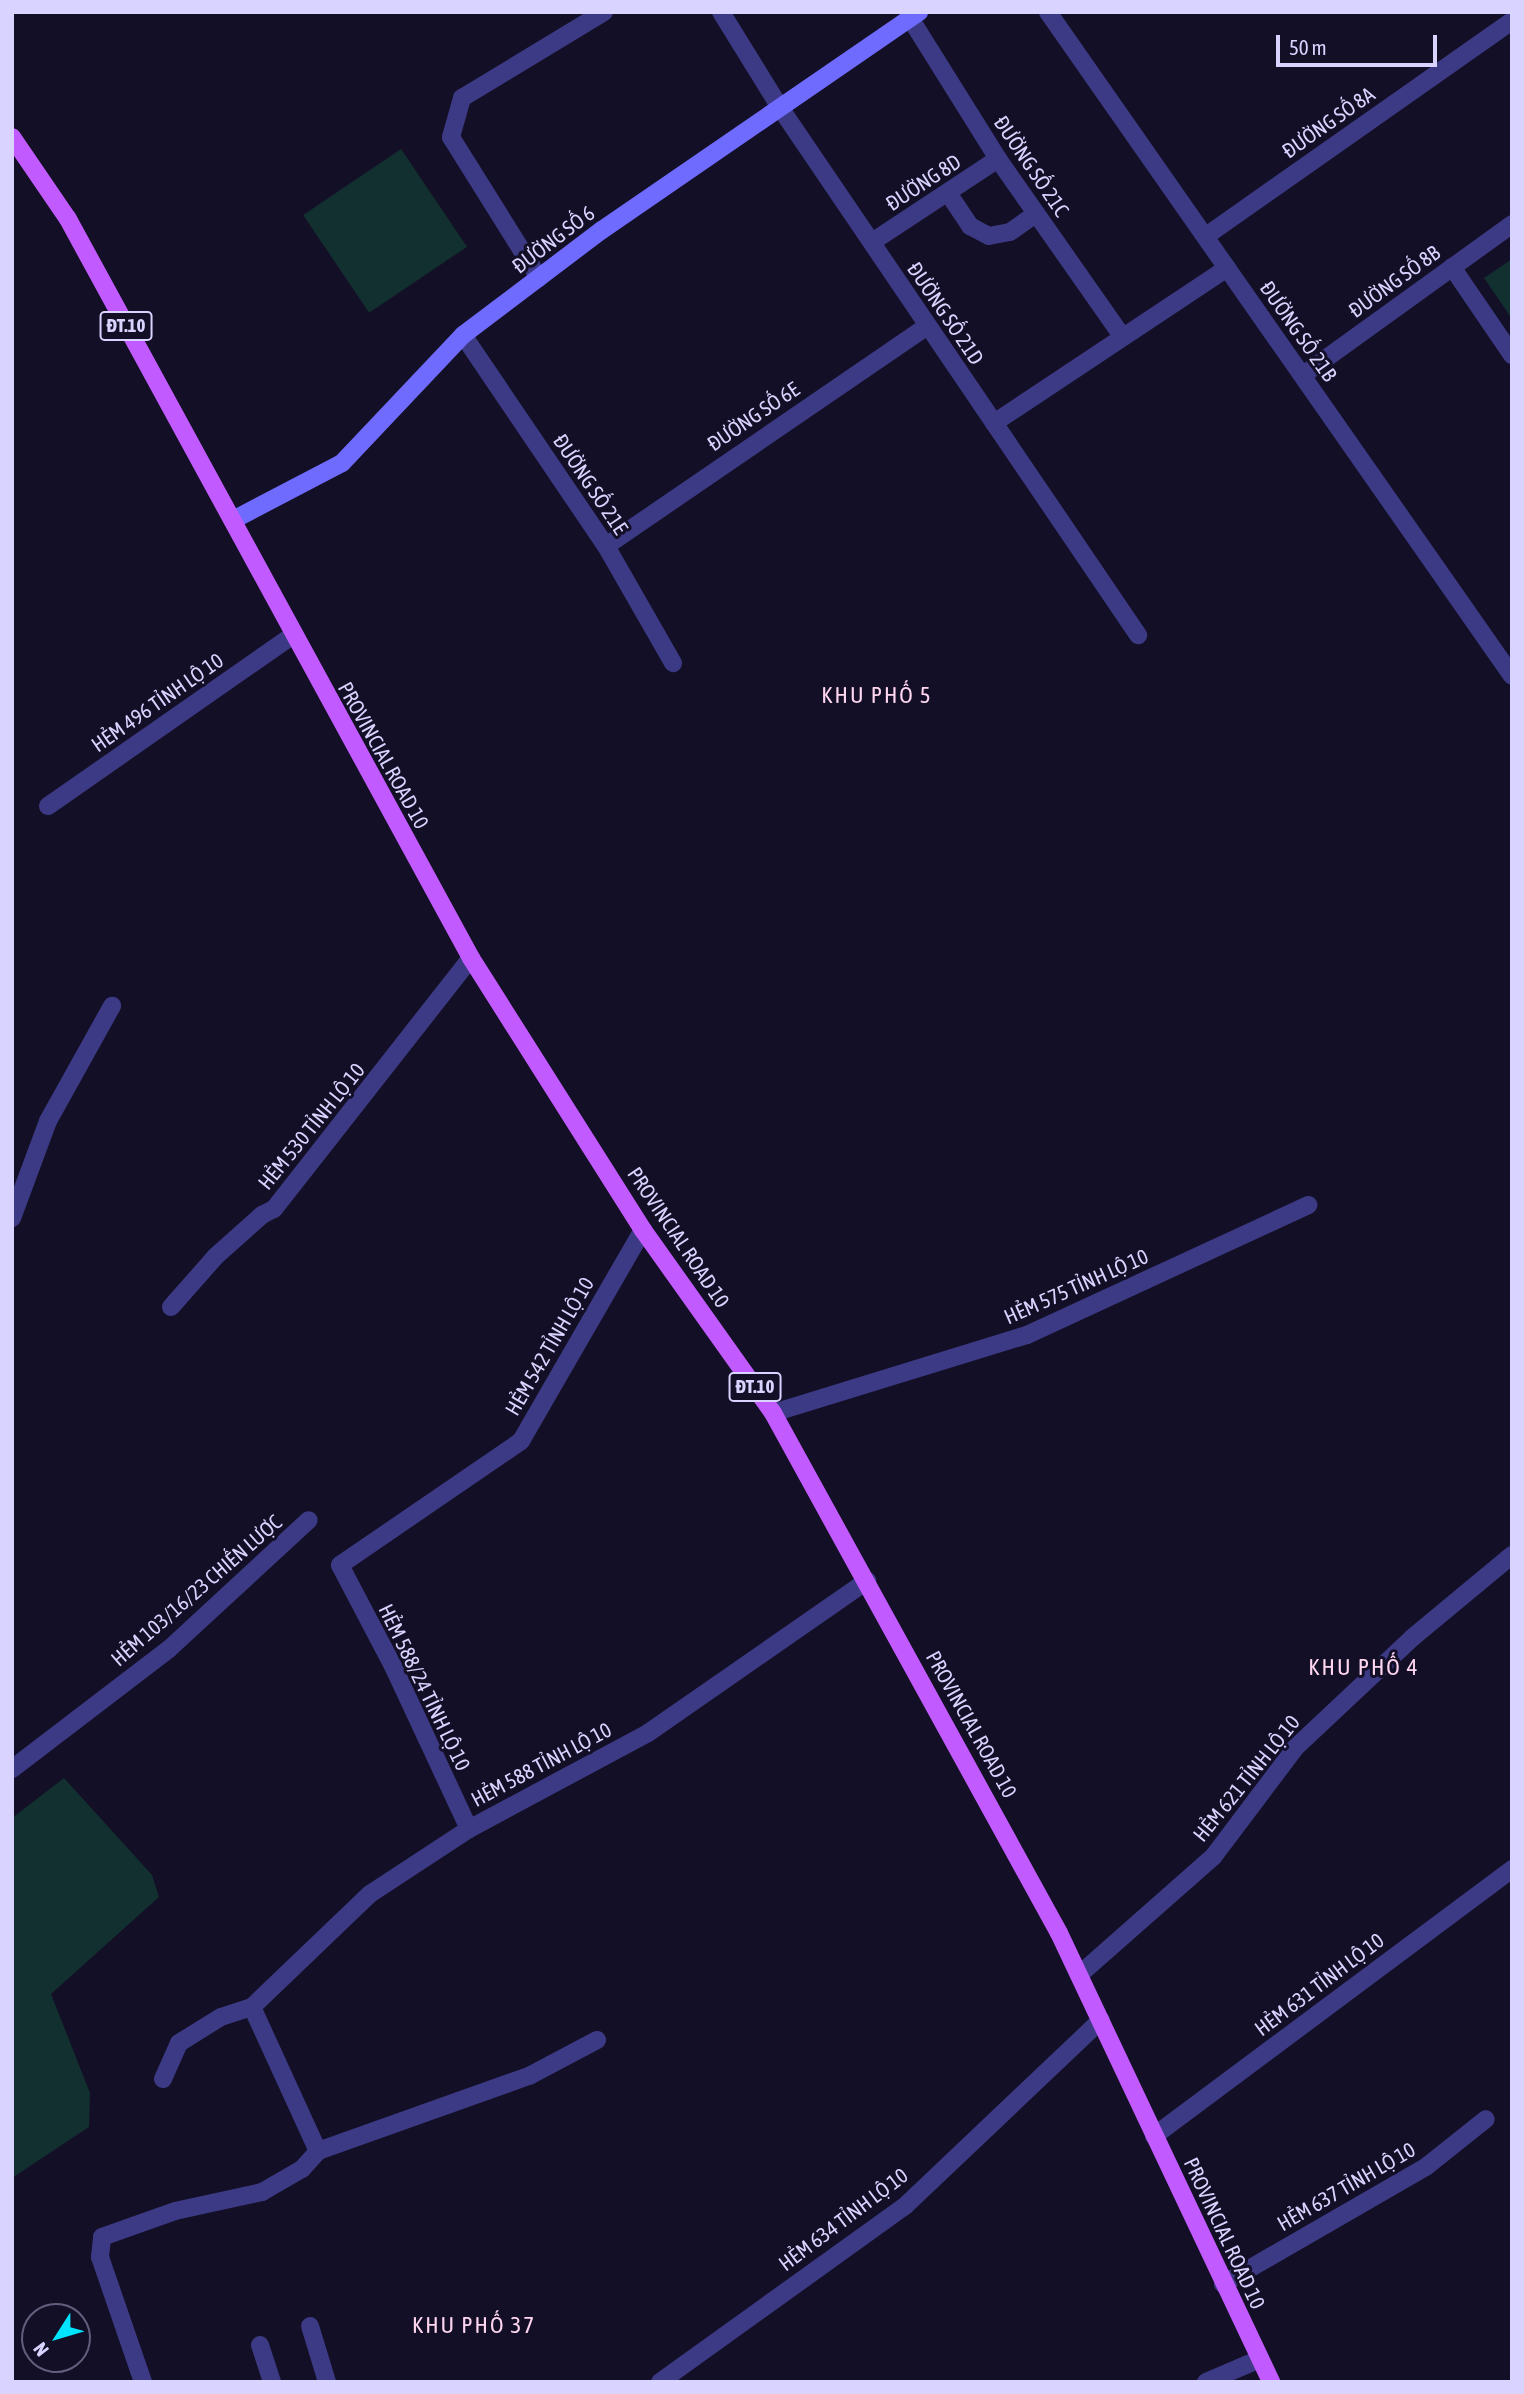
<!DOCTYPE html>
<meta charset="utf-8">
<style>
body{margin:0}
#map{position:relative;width:1524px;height:2394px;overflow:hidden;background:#130f26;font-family:"Asap Condensed",sans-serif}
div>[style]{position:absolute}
.green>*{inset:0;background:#12302f;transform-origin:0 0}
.street>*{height:18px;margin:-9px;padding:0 9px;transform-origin:9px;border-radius:9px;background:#3d3a85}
.secondary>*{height:18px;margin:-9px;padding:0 9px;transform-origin:9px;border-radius:9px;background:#6f6bff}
.primary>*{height:18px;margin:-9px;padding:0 9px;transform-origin:9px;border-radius:9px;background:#c25bff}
span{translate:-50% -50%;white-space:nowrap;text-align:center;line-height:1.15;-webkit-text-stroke:6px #130f26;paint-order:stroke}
.shield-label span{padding:2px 5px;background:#130f26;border:2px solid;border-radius:5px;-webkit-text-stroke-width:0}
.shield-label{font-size:19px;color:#d9d4ff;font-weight:700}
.street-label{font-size:21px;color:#d9d4ff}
.neighbourhood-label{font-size:23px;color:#ffd6f0;letter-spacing:2px}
.frame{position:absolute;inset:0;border:14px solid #d9d4ff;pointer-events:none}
.north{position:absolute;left:21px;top:2303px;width:70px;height:70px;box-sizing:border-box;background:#130f26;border:2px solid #625e7d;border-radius:50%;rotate:233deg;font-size:19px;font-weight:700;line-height:28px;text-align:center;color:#d9d4ff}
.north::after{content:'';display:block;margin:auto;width:24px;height:32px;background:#00e5ff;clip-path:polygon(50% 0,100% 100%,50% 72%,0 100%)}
.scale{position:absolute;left:1276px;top:35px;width:161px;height:32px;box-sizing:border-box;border:4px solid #d9d4ff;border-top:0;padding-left:9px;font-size:21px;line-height:24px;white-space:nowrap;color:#d9d4ff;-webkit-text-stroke:5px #130f26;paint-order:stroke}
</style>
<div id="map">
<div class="green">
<div style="left:401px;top:149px;width:118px;height:118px;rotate:56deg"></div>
<div style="clip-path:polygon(1512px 259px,1512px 319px,1484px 278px)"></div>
<div style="clip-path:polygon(64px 1778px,152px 1875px,159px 1897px,51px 1994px,90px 2093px,89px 2127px,12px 2178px,12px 1818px)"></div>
</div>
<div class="street">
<div style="left:721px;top:12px;width:114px;rotate:58.3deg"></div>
<div style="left:781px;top:109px;width:636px;rotate:55.83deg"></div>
<div style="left:1048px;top:12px;width:810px;rotate:55.05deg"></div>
<div style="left:910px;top:18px;width:166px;rotate:58deg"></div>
<div style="left:998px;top:159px;width:216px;rotate:55deg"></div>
<div style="left:948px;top:193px;width:40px;rotate:56deg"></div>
<div style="left:970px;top:226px;width:21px;rotate:28deg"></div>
<div style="left:989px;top:236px;width:21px;rotate:-11deg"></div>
<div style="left:1010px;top:232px;width:32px;rotate:-35deg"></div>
<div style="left:1206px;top:236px;width:374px;rotate:-35.1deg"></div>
<div style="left:872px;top:242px;width:151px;rotate:-33.4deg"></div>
<div style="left:1452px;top:267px;width:107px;rotate:55.7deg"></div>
<div style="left:539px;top:278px;width:166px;rotate:-122deg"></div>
<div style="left:451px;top:137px;width:41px;rotate:-74.2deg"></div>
<div style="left:462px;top:98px;width:166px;rotate:-31.2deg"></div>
<div style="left:463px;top:335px;width:255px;rotate:55.9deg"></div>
<div style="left:606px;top:546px;width:135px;rotate:60.2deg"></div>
<div style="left:1303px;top:375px;width:258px;rotate:-35.8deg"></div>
<div style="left:994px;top:423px;width:280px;rotate:-33.6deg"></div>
<div style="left:606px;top:546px;width:389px;rotate:-34.4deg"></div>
<div style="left:48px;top:806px;width:297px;rotate:-34.9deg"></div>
<div style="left:12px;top:1218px;width:103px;rotate:-69.6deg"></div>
<div style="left:48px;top:1121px;width:132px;rotate:-60.9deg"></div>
<div style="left:171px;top:1307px;width:68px;rotate:-48.6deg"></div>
<div style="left:216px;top:1256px;width:62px;rotate:-41.7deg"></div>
<div style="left:262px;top:1215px;width:13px;rotate:-27deg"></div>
<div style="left:274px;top:1209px;width:319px;rotate:-51.9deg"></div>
<div style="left:773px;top:1413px;width:266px;rotate:-17.1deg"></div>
<div style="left:1027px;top:1335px;width:310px;rotate:-24.8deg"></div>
<div style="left:12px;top:1769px;width:198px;rotate:-37.4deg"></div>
<div style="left:169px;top:1649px;width:190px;rotate:-42.7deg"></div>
<div style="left:469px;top:1829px;width:178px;rotate:-115deg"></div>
<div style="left:394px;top:1668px;width:116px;rotate:-117.7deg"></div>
<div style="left:340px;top:1565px;width:219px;rotate:-34.4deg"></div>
<div style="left:521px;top:1441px;width:244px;rotate:-60deg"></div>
<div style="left:1079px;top:1975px;width:179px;rotate:-41.4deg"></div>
<div style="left:1213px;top:1857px;width:136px;rotate:-53deg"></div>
<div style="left:1295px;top:1748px;width:161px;rotate:-43.2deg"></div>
<div style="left:1412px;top:1638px;width:130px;rotate:-39.7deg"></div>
<div style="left:252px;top:2007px;width:158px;rotate:65.4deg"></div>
<div style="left:163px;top:2079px;width:39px;rotate:-66deg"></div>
<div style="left:179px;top:2043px;width:49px;rotate:-31.8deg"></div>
<div style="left:221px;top:2017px;width:33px;rotate:-18deg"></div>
<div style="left:252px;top:2007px;width:163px;rotate:-43.8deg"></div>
<div style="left:370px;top:1894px;width:118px;rotate:-33.3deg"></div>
<div style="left:469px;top:1829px;width:203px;rotate:-28.2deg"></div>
<div style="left:648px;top:1733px;width:267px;rotate:-34.8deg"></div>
<div style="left:1154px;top:2136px;width:447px;rotate:-36.7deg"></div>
<div style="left:1223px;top:2284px;width:236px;rotate:-30deg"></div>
<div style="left:1427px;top:2166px;width:75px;rotate:-38.5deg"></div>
<div style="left:310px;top:2326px;width:59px;rotate:73.1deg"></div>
<div style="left:260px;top:2345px;width:39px;rotate:72deg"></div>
<div style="left:143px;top:2382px;width:132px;rotate:-109deg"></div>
<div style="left:100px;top:2257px;width:20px;rotate:-84deg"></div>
<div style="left:102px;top:2237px;width:77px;rotate:-19.6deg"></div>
<div style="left:175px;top:2211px;width:89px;rotate:-12.3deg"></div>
<div style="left:262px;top:2192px;width:46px;rotate:-29.9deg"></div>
<div style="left:302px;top:2169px;width:24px;rotate:-48deg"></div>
<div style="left:318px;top:2151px;width:224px;rotate:-19.6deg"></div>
<div style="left:529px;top:2076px;width:77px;rotate:-27.9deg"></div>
<div style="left:660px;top:2382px;width:302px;rotate:-35.7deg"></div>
<div style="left:905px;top:2206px;width:270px;rotate:-43.5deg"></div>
<div style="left:1206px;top:2382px;width:59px;rotate:-23.1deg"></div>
</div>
<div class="secondary">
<div style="left:233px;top:520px;width:123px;rotate:-27.6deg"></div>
<div style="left:342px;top:463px;width:176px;rotate:-46.6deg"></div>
<div style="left:463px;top:335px;width:174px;rotate:-37.1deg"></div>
<div style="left:602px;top:230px;width:385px;rotate:-34.5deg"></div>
</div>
<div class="primary">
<div style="left:12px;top:137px;width:99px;rotate:55.7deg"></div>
<div style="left:68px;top:219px;width:842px;rotate:61.39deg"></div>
<div style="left:471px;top:958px;width:322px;rotate:57.7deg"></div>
<div style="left:643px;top:1230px;width:224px;rotate:54.6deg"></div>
<div style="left:773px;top:1413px;width:593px;rotate:61.19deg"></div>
<div style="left:1059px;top:1933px;width:497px;rotate:64.7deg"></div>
</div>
<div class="shield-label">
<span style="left:126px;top:326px">ĐT.10</span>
<span style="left:755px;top:1387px">ĐT.10</span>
</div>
<div class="street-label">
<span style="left:1328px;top:122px;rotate:-35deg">ĐƯỜNG SỐ 8A</span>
<span style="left:1032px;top:166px;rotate:56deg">ĐƯỜNG SỐ 21C</span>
<span style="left:923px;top:182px;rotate:-33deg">ĐƯỜNG 8D</span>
<span style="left:553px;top:239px;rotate:-37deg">ĐƯỜNG SỐ 6</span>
<span style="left:1394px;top:281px;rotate:-36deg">ĐƯỜNG SỐ 8B</span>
<span style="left:946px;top:313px;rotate:56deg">ĐƯỜNG SỐ 21D</span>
<span style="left:1299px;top:331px;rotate:55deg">ĐƯỜNG SỐ 21B</span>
<span style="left:753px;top:416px;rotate:-34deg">ĐƯỜNG SỐ 6E</span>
<span style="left:591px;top:484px;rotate:56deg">ĐƯỜNG SỐ 21E</span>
<span style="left:157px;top:702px;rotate:-35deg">HẺM 496 TỈNH LỘ 10</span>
<span style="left:384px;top:755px;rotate:61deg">PROVINCIAL ROAD 10</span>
<span style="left:311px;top:1126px;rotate:-51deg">HẺM 530 TỈNH LỘ 10</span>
<span style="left:679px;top:1237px;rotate:56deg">PROVINCIAL ROAD 10</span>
<span style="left:1076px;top:1286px;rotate:-24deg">HẺM 575 TỈNH LỘ 10</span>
<span style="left:549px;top:1346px;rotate:-60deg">HẺM 542 TỈNH LỘ 10</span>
<span style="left:196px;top:1590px;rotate:-41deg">HẺM 103/16/23 CHIẾN LƯỢC</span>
<span style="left:425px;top:1687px;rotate:64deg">HẺM 588/24 TỈNH LỘ 10</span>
<span style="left:972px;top:1724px;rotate:61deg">PROVINCIAL ROAD 10</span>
<span style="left:541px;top:1764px;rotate:-28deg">HẺM 588 TỈNH LỘ 10</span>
<span style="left:1246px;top:1778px;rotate:-51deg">HẺM 621 TỈNH LỘ 10</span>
<span style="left:1319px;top:1984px;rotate:-37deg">HẺM 631 TỈNH LỘ 10</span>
<span style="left:1346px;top:2186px;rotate:-30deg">HẺM 637 TỈNH LỘ 10</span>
<span style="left:843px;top:2219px;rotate:-37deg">HẺM 634 TỈNH LỘ 10</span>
<span style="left:1225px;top:2233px;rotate:65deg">PROVINCIAL ROAD 10</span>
</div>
<div class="neighbourhood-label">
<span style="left:877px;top:695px">KHU PHỐ 5</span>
<span style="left:1364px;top:1667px">KHU PHỐ 4</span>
<span style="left:474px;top:2325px">KHU PHỐ 37</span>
</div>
<div class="frame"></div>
<div class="north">N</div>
<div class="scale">50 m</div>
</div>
